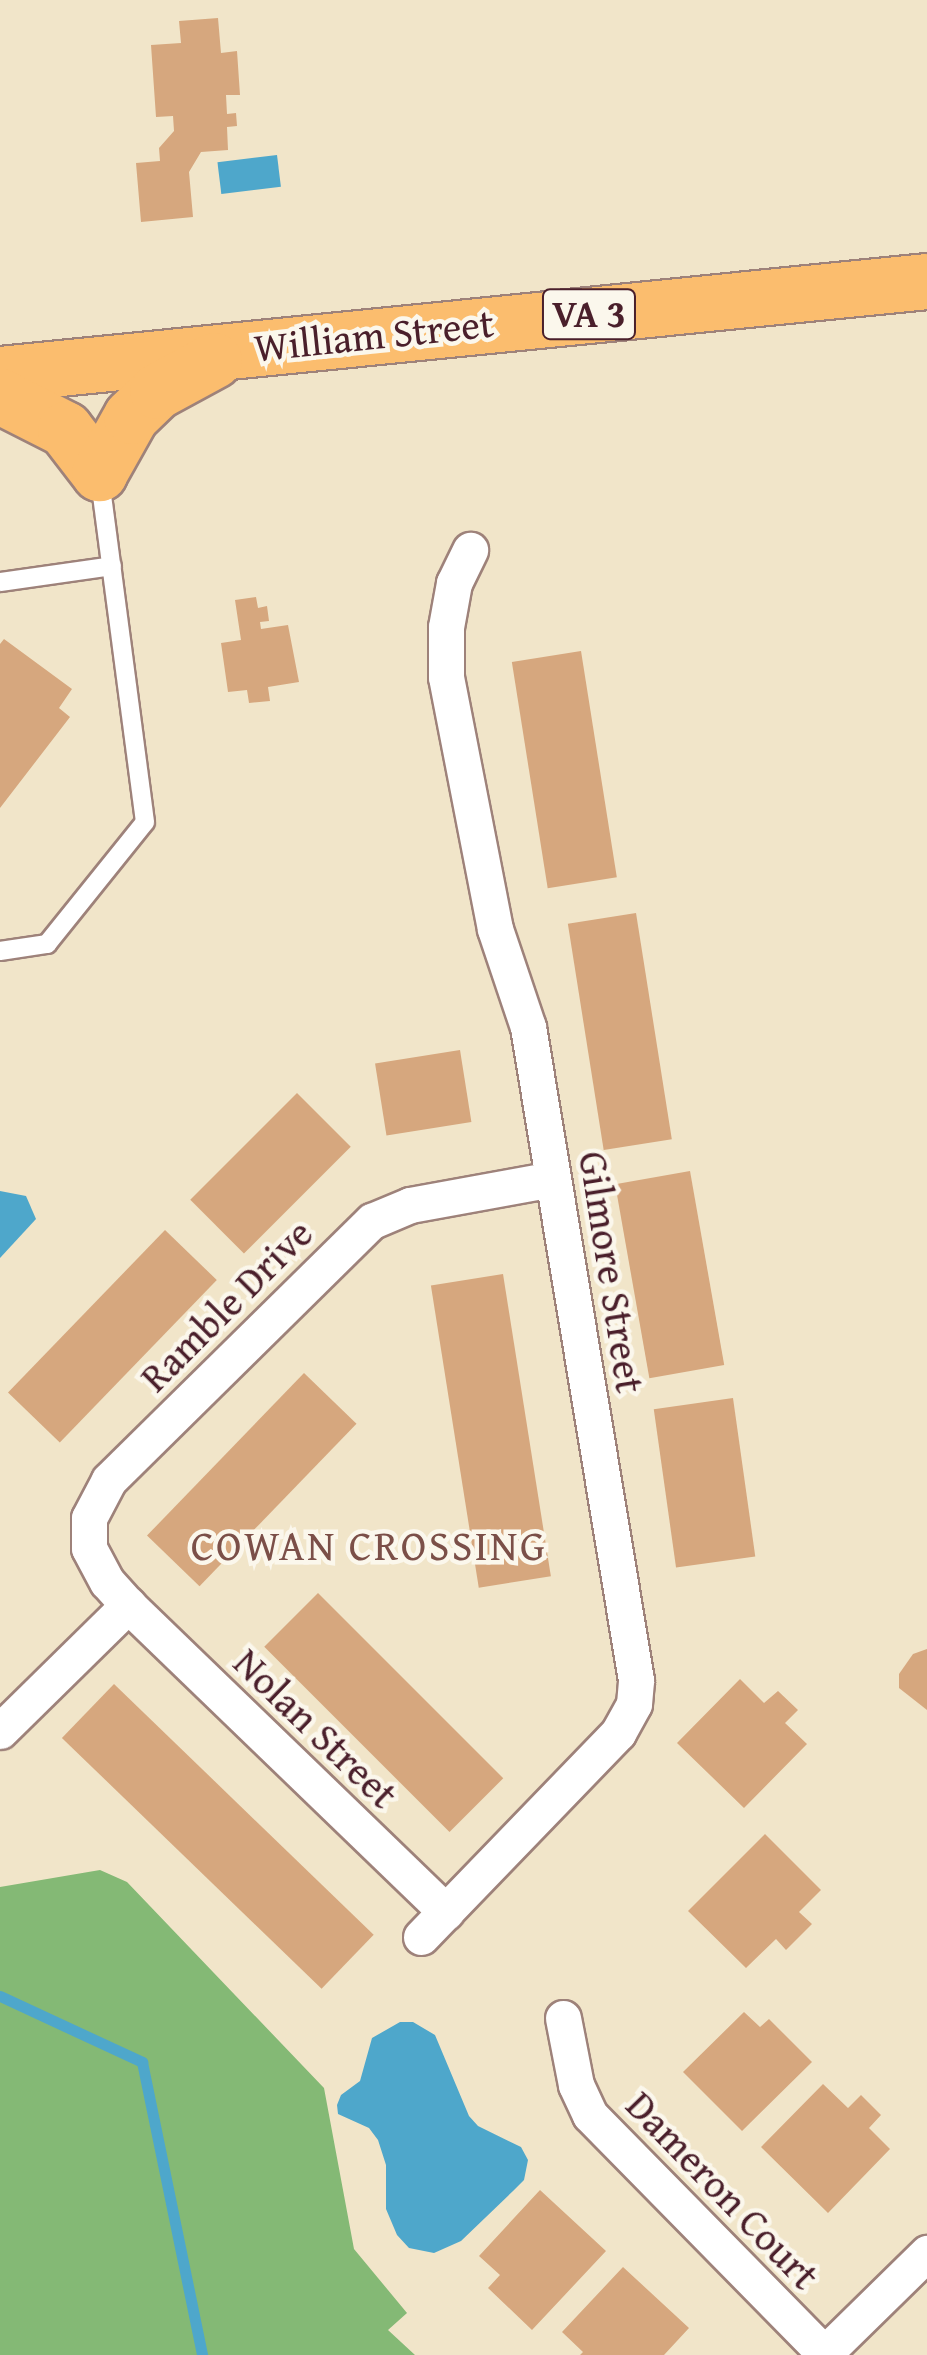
<!DOCTYPE html>
<style>
body{margin:0}
#map{position:relative;width:927px;height:2355px;overflow:hidden;background:#f1e5c9;font-family:"Gentium Book Plus",serif}
div>[style]{position:absolute}
.forest>*{inset:0;background:#84b975}
.water>*{inset:0;background:#4ea7cb;transform-origin:0 0}
.stream>*{height:11px;margin:-5.5px;padding:0 5.5px;transform-origin:5.5px;border-radius:5.5px;background:#4ea7cb}
.building>*{inset:0;background:#d6a77e;transform-origin:0 0}
.roads{filter:drop-shadow(2px 0 #9e827a) drop-shadow(-2px 0 #9e827a) drop-shadow(0 2px #9e827a) drop-shadow(0 -2px #9e827a)}
.lane>*{height:18px;margin:-9px;padding:0 9px;transform-origin:9px;border-radius:9px;background:#fff}
.street>*{height:35px;margin:-17.5px;padding:0 17.5px;transform-origin:17.5px;border-radius:17.5px;background:#fff}
.highway>*{height:55px;margin:-27.5px;padding:0 27.5px;transform-origin:27.5px;border-radius:27.5px;background:#fbbd6e}
span{translate:-50% -50%;white-space:nowrap;text-align:center;line-height:1.15;-webkit-text-stroke:9px #fbf7ec;paint-order:stroke}
.shield-label span{padding:2px 8px;background:#fbf7ec;border:2px solid;border-radius:8px;-webkit-text-stroke-width:0}
.shield-label{font-size:38px;color:#4a1f2b;font-weight:700}
.street-label{font-size:40px;color:#4a1f2b}
.neighbourhood-label{font-size:42px;color:#7b4f48;letter-spacing:2.5px}
</style>
<div id="map">
<div class="forest">
<div style="clip-path:polygon(100px 1870px,127px 1882px,324px 2088px,354px 2249px,407px 2313px,388px 2330px,415px 2355px,0 2355px,0 1887px)"></div>
</div>
<div class="water">
<div style="left:277px;top:155px;width:32px;height:60px;rotate:83deg"></div>
<div style="clip-path:polygon(0 1191px,26px 1196px,36px 1219px,0 1258px)"></div>
<div style="clip-path:polygon(400px 2022px,413px 2022px,435px 2035px,469px 2116px,478px 2126px,521px 2147px,528px 2160px,524px 2180px,513px 2191px,461px 2241px,434px 2253px,409px 2248px,397px 2235px,386px 2209px,386px 2165px,378px 2140px,369px 2128px,338px 2114px,337px 2105px,341px 2095px,360px 2081px,372px 2038px)"></div>
</div>
<div class="stream">
<div style="left:0;top:1996px;width:157px;rotate:24.9deg"></div>
<div style="left:142px;top:2062px;width:299px;rotate:78.4deg"></div>
</div>
<div class="building">
<div style="clip-path:polygon(218px 18px,221px 53px,237px 51px,240px 95px,226px 95px,227px 114px,236px 113px,237px 126px,227px 127px,228px 150px,201px 152px,189px 172px,193px 217px,141px 222px,136px 163px,160px 161px,159px 148px,174px 131px,173px 116px,156px 117px,151px 45px,181px 43px,179px 21px)"></div>
<div style="clip-path:polygon(256px 597px,258px 608px,267px 606px,269px 621px,260px 622px,261px 629px,288px 625px,299px 682px,268px 687px,270px 701px,249px 703px,247px 690px,228px 692px,221px 643px,241px 640px,235px 600px)"></div>
<div style="clip-path:polygon(4px 639px,72px 689px,59px 708px,70px 717px,0 808px,0 644px)"></div>
<div style="left:581px;top:651px;width:229px;height:70px;rotate:81deg"></div>
<div style="left:636px;top:913px;width:229px;height:69px;rotate:81deg"></div>
<div style="left:460px;top:1050px;width:73px;height:86px;rotate:81deg"></div>
<div style="left:297px;top:1093px;width:76px;height:151px;rotate:45deg"></div>
<div style="left:690px;top:1171px;width:197px;height:76px;rotate:80deg"></div>
<div style="left:165px;top:1230px;width:72px;height:226px;rotate:44deg"></div>
<div style="left:503px;top:1274px;width:306px;height:73px;rotate:81deg"></div>
<div style="left:304px;top:1373px;width:73px;height:226px;rotate:44deg"></div>
<div style="left:733px;top:1398px;width:160px;height:80px;rotate:82deg"></div>
<div style="left:318px;top:1593px;width:262px;height:76px;rotate:45deg"></div>
<div style="clip-path:polygon(927px 1649px,927px 1710px,899px 1688px,899px 1674px,913px 1654px)"></div>
<div style="clip-path:polygon(740px 1679px,764px 1703px,778px 1691px,798px 1710px,785px 1723px,807px 1744px,744px 1808px,677px 1743px)"></div>
<div style="left:114px;top:1684px;width:361px;height:75px;rotate:44deg"></div>
<div style="clip-path:polygon(765px 1834px,821px 1890px,799px 1912px,812px 1924px,786px 1950px,776px 1939px,746px 1968px,688px 1911px)"></div>
<div style="clip-path:polygon(744px 2012px,760px 2027px,769px 2019px,812px 2062px,742px 2131px,683px 2072px)"></div>
<div style="clip-path:polygon(823px 2084px,848px 2108px,861px 2095px,881px 2115px,869px 2128px,890px 2149px,828px 2213px,761px 2147px)"></div>
<div style="clip-path:polygon(540px 2190px,606px 2251px,532px 2330px,488px 2288px,500px 2275px,479px 2256px)"></div>
<div style="clip-path:polygon(623px 2267px,689px 2328px,664px 2355px,580px 2355px,583px 2352px,562px 2332px)"></div>
</div>
<div class="roads">
<div class="lane">
<div style="left:0;top:582px;width:113px;rotate:-8.1deg"></div>
<div style="left:0;top:951px;width:48px;rotate:-8.5deg"></div>
<div style="left:47px;top:944px;width:156px;rotate:-51.2deg"></div>
<div style="left:145px;top:822px;width:345px;rotate:-97.5deg"></div>
</div>
<div class="street">
<div style="left:0;top:1731px;width:180px;rotate:-44.5deg"></div>
<div style="left:446px;top:1912px;width:442px;rotate:-136deg"></div>
<div style="left:128px;top:1605px;width:31px;rotate:-132deg"></div>
<div style="left:107px;top:1582px;width:38px;rotate:-118deg"></div>
<div style="left:89px;top:1548px;width:30px;rotate:-90deg"></div>
<div style="left:89px;top:1518px;width:43px;rotate:-62.2deg"></div>
<div style="left:109px;top:1480px;width:369px;rotate:-44.6deg"></div>
<div style="left:372px;top:1221px;width:41px;rotate:-22.8deg"></div>
<div style="left:410px;top:1205px;width:145px;rotate:-10.3deg"></div>
<div style="left:421px;top:1937px;width:284px;rotate:-46deg"></div>
<div style="left:618px;top:1733px;width:33px;rotate:-61deg"></div>
<div style="left:634px;top:1704px;width:24px;rotate:-85deg"></div>
<div style="left:636px;top:1680px;width:662px;rotate:-99.39deg"></div>
<div style="left:528px;top:1027px;width:103px;rotate:-108.6deg"></div>
<div style="left:495px;top:929px;width:257px;rotate:-101deg"></div>
<div style="left:446px;top:677px;width:50px;rotate:-90deg"></div>
<div style="left:446px;top:627px;width:45px;rotate:-79.7deg"></div>
<div style="left:454px;top:583px;width:37px;rotate:-64deg"></div>
<div style="left:563px;top:2018px;width:68px;rotate:79deg"></div>
<div style="left:576px;top:2085px;width:33px;rotate:65deg"></div>
<div style="left:590px;top:2115px;width:334px;rotate:45.5deg"></div>
<div style="left:823px;top:2355px;width:146px;rotate:-44.4deg"></div>
</div>
<div class="highway">
<div style="left:0;top:374px;width:932px;rotate:-5.73deg"></div>
<div style="left:0;top:396px;width:73px;rotate:26.9deg"></div>
<div style="left:65px;top:429px;width:56px;rotate:52.3deg"></div>
<div style="left:99px;top:473px;width:65px;rotate:-60.7deg"></div>
<div style="left:131px;top:416px;width:36px;rotate:-44deg"></div>
<div style="left:157px;top:391px;width:65px;rotate:-28.5deg"></div>
</div>
</div>
<div class="shield-label">
<span style="left:589px;top:314px">VA 3</span>
</div>
<div class="street-label">
<span style="left:374px;top:335px;rotate:-6deg">William Street</span>
<span style="left:612px;top:1272px;rotate:81deg">Gilmore Street</span>
<span style="left:226px;top:1305px;rotate:-45deg">Ramble Drive</span>
<span style="left:316px;top:1728px;rotate:44deg">Nolan Street</span>
<span style="left:723px;top:2190px;rotate:46deg">Dameron Court</span>
</div>
<div class="neighbourhood-label">
<span style="left:369px;top:1545px">COWAN CROSSING</span>
</div>
</div>
